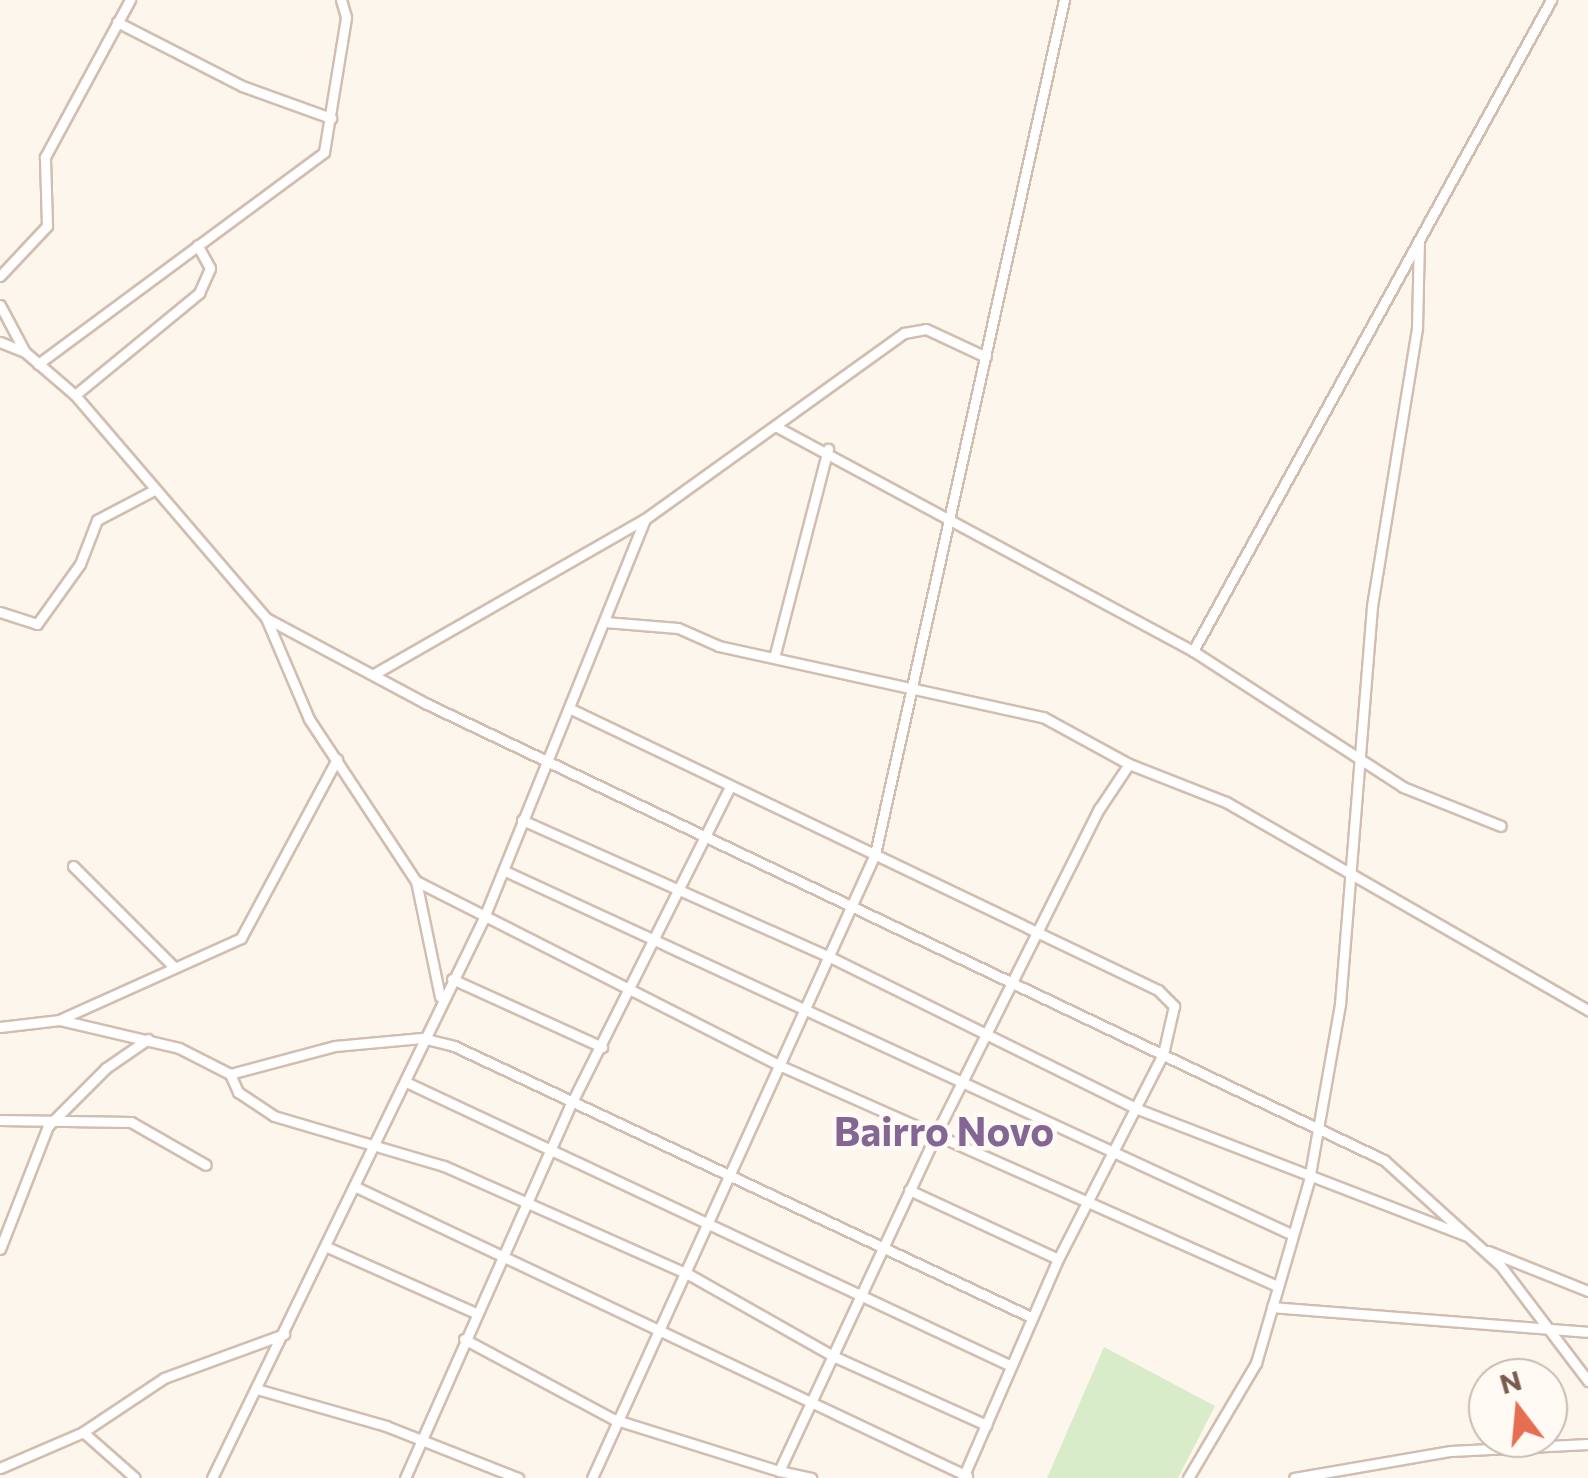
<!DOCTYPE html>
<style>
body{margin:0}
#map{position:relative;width:1588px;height:1478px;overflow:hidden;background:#fdf6ec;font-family:Commissioner,sans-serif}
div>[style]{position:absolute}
.green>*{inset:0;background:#d8ecc9}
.roads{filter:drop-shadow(2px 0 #d1beb0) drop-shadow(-2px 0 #d1beb0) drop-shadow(0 2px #d1beb0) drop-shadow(0 -2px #d1beb0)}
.minor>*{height:9px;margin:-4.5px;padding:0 4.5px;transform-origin:4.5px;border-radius:4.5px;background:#fff}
span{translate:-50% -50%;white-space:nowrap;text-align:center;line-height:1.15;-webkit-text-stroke:9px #fffaf3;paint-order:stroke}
.district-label{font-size:40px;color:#846695;font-weight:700}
.north{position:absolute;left:1468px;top:1358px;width:100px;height:100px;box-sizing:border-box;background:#fffaf3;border:2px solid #cabbb1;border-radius:50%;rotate:344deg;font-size:28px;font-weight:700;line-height:40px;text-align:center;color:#7a5c4d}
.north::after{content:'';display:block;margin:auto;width:35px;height:45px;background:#e76f51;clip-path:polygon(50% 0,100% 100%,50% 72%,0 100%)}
</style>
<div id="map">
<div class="green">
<div style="clip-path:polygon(1104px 1347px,1215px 1406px,1178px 1478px,1047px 1478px)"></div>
</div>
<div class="roads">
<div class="minor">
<div style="left:117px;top:22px;width:140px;rotate:27.1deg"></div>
<div style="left:242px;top:86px;width:95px;rotate:19.8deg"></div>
<div style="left:0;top:276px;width:69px;rotate:-46.8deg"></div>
<div style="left:47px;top:226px;width:69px;rotate:-91.7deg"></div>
<div style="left:45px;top:157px;width:179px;rotate:-61.6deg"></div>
<div style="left:0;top:305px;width:53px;rotate:62deg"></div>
<div style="left:0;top:342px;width:27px;rotate:22deg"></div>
<div style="left:25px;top:352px;width:66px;rotate:40.7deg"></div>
<div style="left:75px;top:395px;width:294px;rotate:49.4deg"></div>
<div style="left:266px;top:618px;width:183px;rotate:28.1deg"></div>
<div style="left:427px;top:704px;width:1060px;rotate:25.48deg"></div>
<div style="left:1384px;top:1160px;width:156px;rotate:42.2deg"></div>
<div style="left:1500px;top:1265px;width:146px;rotate:52.8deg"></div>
<div style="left:38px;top:364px;width:356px;rotate:-36.5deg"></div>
<div style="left:324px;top:152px;width:137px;rotate:-80.7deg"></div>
<div style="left:346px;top:17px;width:18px;rotate:-106deg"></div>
<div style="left:75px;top:395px;width:161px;rotate:-39.4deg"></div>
<div style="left:199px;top:293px;width:27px;rotate:-66deg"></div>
<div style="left:210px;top:268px;width:26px;rotate:-119deg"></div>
<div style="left:777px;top:427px;width:472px;rotate:28.3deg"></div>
<div style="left:1193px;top:651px;width:250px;rotate:32.9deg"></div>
<div style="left:1403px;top:787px;width:105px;rotate:21.7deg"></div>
<div style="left:0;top:612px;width:39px;rotate:18deg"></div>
<div style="left:37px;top:624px;width:74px;rotate:-54.4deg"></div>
<div style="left:80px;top:564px;width:47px;rotate:-68.9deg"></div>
<div style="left:97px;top:520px;width:64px;rotate:-27.8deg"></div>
<div style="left:266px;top:618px;width:110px;rotate:66.9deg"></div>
<div style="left:309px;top:719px;width:194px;rotate:56.6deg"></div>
<div style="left:416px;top:881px;width:118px;rotate:78.3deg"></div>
<div style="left:605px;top:622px;width:73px;rotate:4.7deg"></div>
<div style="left:678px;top:628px;width:45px;rotate:23.7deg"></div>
<div style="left:719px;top:646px;width:332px;rotate:12.4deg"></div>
<div style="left:1043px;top:717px;width:98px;rotate:28.7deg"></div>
<div style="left:1129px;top:764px;width:104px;rotate:21.4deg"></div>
<div style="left:1226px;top:802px;width:418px;rotate:29.9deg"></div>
<div style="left:1193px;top:651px;width:743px;rotate:-61.19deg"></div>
<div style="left:775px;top:654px;width:212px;rotate:-75.5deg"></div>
<div style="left:374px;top:674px;width:312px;rotate:-29.8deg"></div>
<div style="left:645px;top:519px;width:319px;rotate:-35.7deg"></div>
<div style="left:904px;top:333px;width:22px;rotate:-10deg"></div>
<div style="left:926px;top:329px;width:66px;rotate:25deg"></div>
<div style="left:573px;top:710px;width:649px;rotate:25.58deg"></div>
<div style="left:1158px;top:990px;width:23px;rotate:45deg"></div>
<div style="left:1174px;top:1006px;width:49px;rotate:102.9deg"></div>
<div style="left:1163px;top:1054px;width:230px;rotate:117.1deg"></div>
<div style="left:1058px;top:1259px;width:239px;rotate:113.5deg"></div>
<div style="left:522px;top:820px;width:337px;rotate:24deg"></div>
<div style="left:830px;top:957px;width:340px;rotate:26.3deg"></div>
<div style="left:1135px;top:1108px;width:355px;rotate:21.1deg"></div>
<div style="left:73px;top:866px;width:141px;rotate:45deg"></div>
<div style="left:505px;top:871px;width:866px;rotate:24.79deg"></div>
<div style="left:416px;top:881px;width:409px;rotate:26.9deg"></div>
<div style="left:781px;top:1066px;width:540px;rotate:23.91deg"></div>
<div style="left:452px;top:979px;width:165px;rotate:24.4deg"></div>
<div style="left:61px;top:1019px;width:197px;rotate:-24.2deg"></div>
<div style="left:241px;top:938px;width:203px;rotate:-61.8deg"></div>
<div style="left:0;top:1027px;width:60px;rotate:-6.7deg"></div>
<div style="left:60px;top:1020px;width:122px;rotate:13.2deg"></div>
<div style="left:179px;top:1048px;width:57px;rotate:27deg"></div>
<div style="left:230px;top:1074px;width:109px;rotate:-14.9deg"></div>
<div style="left:335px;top:1046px;width:87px;rotate:-5.3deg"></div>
<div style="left:422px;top:1038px;width:33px;rotate:14deg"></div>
<div style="left:454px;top:1046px;width:637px;rotate:25.16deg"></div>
<div style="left:230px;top:1074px;width:20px;rotate:66deg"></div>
<div style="left:238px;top:1092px;width:43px;rotate:33.7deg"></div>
<div style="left:274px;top:1116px;width:177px;rotate:16.4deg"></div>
<div style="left:444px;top:1166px;width:267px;rotate:23.9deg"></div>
<div style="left:688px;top:1274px;width:169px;rotate:29.5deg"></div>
<div style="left:835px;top:1357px;width:166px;rotate:24.2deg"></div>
<div style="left:406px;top:1082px;width:666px;rotate:25.14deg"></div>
<div style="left:0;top:1120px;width:131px;rotate:0.9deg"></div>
<div style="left:131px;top:1122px;width:86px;rotate:29.8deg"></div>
<div style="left:356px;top:1187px;width:676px;rotate:25.31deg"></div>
<div style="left:909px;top:1190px;width:164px;rotate:24.8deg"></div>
<div style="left:327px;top:1247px;width:163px;rotate:23.9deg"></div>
<div style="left:0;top:1249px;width:132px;rotate:-68.7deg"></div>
<div style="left:48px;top:1126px;width:82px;rotate:-45deg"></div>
<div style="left:106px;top:1068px;width:51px;rotate:-34.6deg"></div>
<div style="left:1488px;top:1251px;width:108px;rotate:21.8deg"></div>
<div style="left:1272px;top:1307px;width:317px;rotate:4.5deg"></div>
<div style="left:464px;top:1339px;width:169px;rotate:28.2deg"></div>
<div style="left:613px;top:1419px;width:174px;rotate:17.4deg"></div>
<div style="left:779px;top:1471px;width:372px;rotate:-65deg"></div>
<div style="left:936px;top:1134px;width:364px;rotate:-63.4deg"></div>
<div style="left:1099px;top:809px;width:54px;rotate:-56.3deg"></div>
<div style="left:260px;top:1390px;width:131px;rotate:15.9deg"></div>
<div style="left:386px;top:1426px;width:142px;rotate:21.5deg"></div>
<div style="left:83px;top:1432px;width:69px;rotate:41.5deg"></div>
<div style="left:0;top:1468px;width:90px;rotate:-23.4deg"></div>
<div style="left:83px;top:1432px;width:97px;rotate:-33.7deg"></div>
<div style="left:164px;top:1378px;width:128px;rotate:-20.1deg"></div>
<div style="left:779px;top:1471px;width:33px;rotate:12deg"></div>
<div style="left:212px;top:1478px;width:620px;rotate:-64.1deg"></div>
<div style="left:483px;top:920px;width:432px;rotate:-68deg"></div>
<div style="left:405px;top:1478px;width:409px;rotate:-66.1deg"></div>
<div style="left:571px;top:1104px;width:351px;rotate:-63.4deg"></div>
<div style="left:592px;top:1478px;width:685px;rotate:-65.6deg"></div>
<div style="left:875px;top:854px;width:875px;rotate:-77.52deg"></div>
<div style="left:1188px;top:1478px;width:134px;rotate:-59.4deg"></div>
<div style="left:1256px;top:1363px;width:191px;rotate:-73.8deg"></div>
<div style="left:1309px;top:1180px;width:179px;rotate:-80deg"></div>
<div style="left:1340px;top:1004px;width:399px;rotate:-85.4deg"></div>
<div style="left:1372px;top:606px;width:283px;rotate:-80.8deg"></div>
<div style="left:1417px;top:327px;width:86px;rotate:-88.7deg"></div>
<div style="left:1294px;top:1478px;width:159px;rotate:-9.8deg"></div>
<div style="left:1451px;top:1451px;width:137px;rotate:-2.9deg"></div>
</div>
</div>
<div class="district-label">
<span style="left:944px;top:1130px">Bairro Novo</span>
</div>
<div class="north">N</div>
</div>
